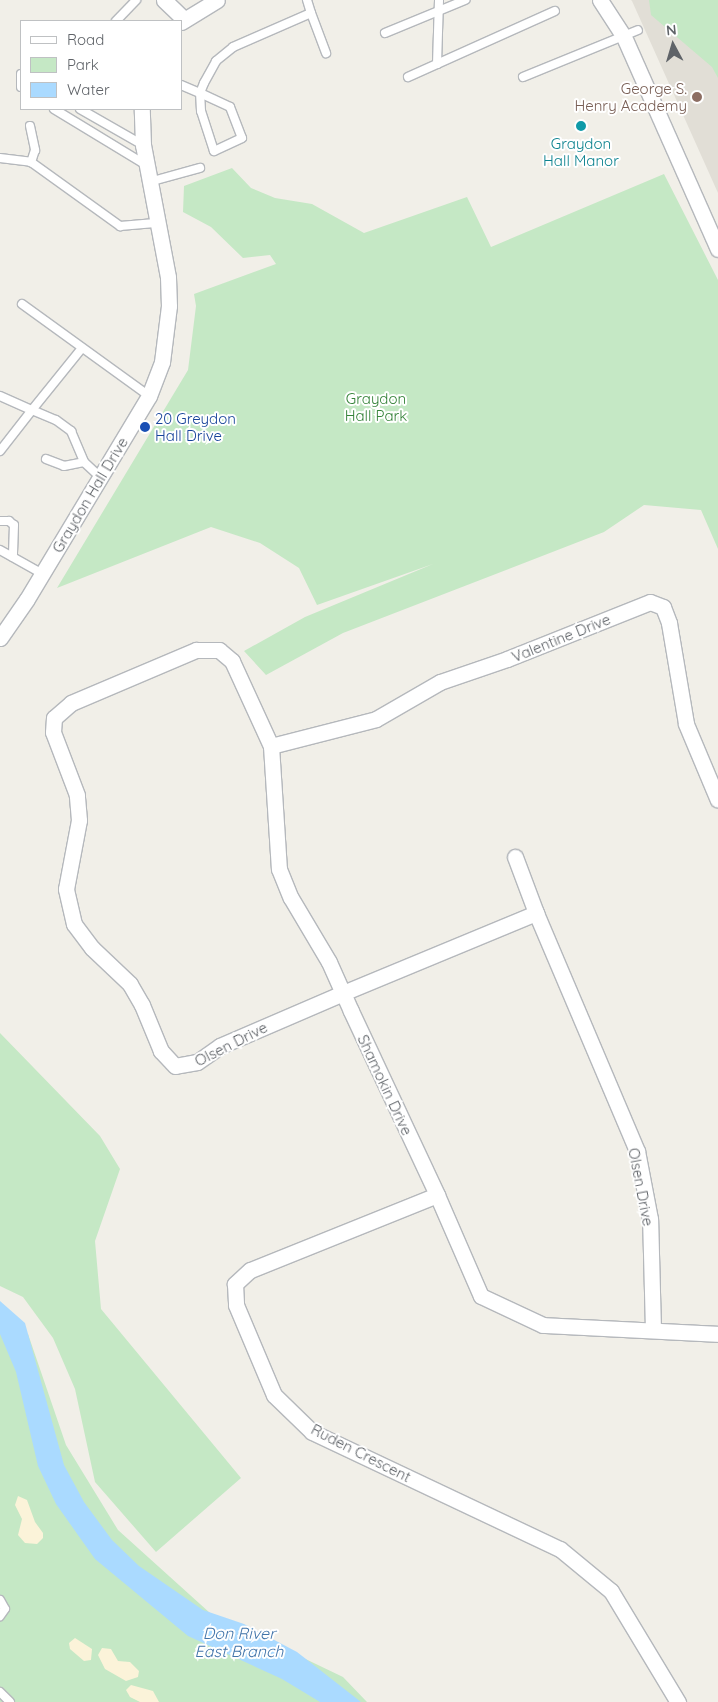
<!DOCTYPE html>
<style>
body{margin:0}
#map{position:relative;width:718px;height:1702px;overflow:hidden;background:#f1efe8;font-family:Quicksand,sans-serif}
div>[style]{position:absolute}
.education>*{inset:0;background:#e1ded6}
.green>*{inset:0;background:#c5e8c5}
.sand>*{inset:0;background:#fbf3d9}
.water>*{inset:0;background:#aadaff}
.roads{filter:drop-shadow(1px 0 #b5b8bc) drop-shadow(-1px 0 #b5b8bc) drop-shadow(0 1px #b5b8bc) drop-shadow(0 -1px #b5b8bc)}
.lane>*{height:8px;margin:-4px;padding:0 4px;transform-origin:4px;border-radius:4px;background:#fff}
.street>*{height:15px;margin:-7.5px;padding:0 7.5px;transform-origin:7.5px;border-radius:7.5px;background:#fff}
.dots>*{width:14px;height:14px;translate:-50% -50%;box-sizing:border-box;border:2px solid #fff;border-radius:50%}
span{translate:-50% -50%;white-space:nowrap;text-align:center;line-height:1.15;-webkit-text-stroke:4px #fff;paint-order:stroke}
.education-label{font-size:15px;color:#785e54}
.right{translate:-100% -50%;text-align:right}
.culture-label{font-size:15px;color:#0d838f}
.park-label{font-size:15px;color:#348238}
.transit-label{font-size:15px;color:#164399}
.left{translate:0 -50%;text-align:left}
.street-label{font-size:15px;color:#5f6368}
.water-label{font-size:16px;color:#4174aa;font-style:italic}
.legend{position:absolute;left:20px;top:20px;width:162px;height:90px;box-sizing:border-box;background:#fff;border:1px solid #bfc1c3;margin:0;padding:6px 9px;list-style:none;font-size:15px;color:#5f6368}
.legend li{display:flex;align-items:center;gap:10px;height:25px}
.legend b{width:25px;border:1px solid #bfc1c3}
.north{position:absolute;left:648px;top:20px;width:50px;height:50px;-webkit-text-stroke:4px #fff;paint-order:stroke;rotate:354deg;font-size:14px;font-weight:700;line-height:20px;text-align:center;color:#5f6368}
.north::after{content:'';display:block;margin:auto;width:18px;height:22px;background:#5f6368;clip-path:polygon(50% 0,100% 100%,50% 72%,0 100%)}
</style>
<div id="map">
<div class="education">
<div style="clip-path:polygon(631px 0,718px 0,718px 193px,632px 1px)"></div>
</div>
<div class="green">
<div style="clip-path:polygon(649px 0,718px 0,718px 78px,712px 67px,651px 15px)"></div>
<div style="clip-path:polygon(232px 168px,251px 188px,275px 198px,312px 204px,364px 233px,467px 197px,491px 247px,664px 174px,718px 280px,718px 549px,701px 510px,644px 505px,604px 532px,343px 633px,266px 675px,244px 651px,305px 617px,433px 564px,317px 605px,299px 568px,260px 543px,211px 527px,57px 588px,188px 370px,196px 306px,194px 294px,276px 264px,270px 255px,243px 258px,211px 227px,183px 212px,184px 186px)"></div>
<div style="clip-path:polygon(0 1033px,100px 1136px,120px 1169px,95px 1241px,101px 1309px,241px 1478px,156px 1552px,95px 1482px,75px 1389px,53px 1338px,23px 1297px,0 1286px)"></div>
<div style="clip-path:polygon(0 1329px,28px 1334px,66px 1445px,118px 1530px,210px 1613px,343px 1677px,367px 1702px,0 1702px)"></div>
</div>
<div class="sand">
<div style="clip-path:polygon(18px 1496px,27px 1500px,35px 1522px,43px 1533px,43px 1538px,37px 1544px,25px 1543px,18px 1535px,22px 1519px,15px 1505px)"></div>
<div style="clip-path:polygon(75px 1638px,92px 1649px,91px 1660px,84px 1661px,70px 1649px,69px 1643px)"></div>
<div style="clip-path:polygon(102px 1648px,111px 1649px,118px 1661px,130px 1662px,139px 1671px,138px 1677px,126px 1681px,105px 1669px,98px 1655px)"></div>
<div style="clip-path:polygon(131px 1685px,153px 1691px,159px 1702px,140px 1702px,130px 1697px,126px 1690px)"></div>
</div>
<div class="water">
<div style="clip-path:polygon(0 1301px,25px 1323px,64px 1465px,84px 1502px,112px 1540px,139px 1566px,203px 1610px,244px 1624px,297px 1652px,361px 1702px,320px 1702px,282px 1679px,188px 1636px,95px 1559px,56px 1504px,38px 1466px,16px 1372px,0 1334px)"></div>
</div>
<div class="roads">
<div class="lane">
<div style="left:311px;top:13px;width:43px;rotate:69.4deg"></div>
<div style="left:116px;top:21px;width:29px;rotate:-46deg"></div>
<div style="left:385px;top:33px;width:87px;rotate:-22.4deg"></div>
<div style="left:437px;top:64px;width:64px;rotate:-88.2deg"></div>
<div style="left:21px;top:74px;width:13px;rotate:90deg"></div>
<div style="left:408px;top:77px;width:161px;rotate:-24.2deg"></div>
<div style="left:523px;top:77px;width:124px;rotate:-22.2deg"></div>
<div style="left:181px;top:85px;width:21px;rotate:23deg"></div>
<div style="left:200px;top:93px;width:33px;rotate:25deg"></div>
<div style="left:230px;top:107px;width:33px;rotate:69deg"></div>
<div style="left:242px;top:138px;width:31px;rotate:155deg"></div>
<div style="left:214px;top:151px;width:42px;rotate:-108deg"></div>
<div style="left:201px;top:111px;width:18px;rotate:-93deg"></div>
<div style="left:200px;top:93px;width:11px;rotate:-68deg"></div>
<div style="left:204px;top:83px;width:25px;rotate:-61deg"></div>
<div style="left:216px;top:61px;width:22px;rotate:-39deg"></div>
<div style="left:233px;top:47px;width:85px;rotate:-23.6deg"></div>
<div style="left:311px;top:13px;width:14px;rotate:-107deg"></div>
<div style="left:54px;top:109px;width:108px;rotate:31.3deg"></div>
<div style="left:80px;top:109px;width:73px;rotate:29.7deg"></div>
<div style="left:30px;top:126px;width:25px;rotate:78deg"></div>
<div style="left:35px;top:150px;width:13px;rotate:108deg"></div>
<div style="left:0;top:158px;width:31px;rotate:7deg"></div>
<div style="left:31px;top:162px;width:110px;rotate:35.7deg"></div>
<div style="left:120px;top:226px;width:38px;rotate:-5deg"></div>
<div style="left:149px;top:182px;width:53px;rotate:-15.4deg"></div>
<div style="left:22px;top:304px;width:157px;rotate:35.9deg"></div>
<div style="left:82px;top:348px;width:80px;rotate:128.9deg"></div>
<div style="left:32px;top:410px;width:26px;rotate:23deg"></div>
<div style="left:56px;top:420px;width:19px;rotate:36deg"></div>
<div style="left:71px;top:431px;width:34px;rotate:67deg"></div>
<div style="left:84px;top:462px;width:22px;rotate:43deg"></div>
<div style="left:0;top:396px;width:35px;rotate:24deg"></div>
<div style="left:32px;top:410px;width:52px;rotate:128deg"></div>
<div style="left:46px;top:459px;width:19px;rotate:21deg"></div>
<div style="left:64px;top:466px;width:20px;rotate:-11deg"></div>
<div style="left:0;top:521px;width:9px"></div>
<div style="left:9px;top:521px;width:6px;rotate:39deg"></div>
<div style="left:14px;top:525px;width:32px;rotate:92deg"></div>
<div style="left:0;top:550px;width:49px;rotate:29.2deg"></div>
<div style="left:0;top:1600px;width:10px;rotate:61deg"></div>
<div style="left:5px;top:1609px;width:9px;rotate:126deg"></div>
<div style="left:0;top:1692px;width:14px;rotate:45deg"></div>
</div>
<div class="street">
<div style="left:164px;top:0;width:28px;rotate:44deg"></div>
<div style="left:600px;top:0;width:44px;rotate:57deg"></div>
<div style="left:624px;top:37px;width:232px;rotate:66.1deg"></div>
<div style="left:181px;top:22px;width:42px;rotate:-31.4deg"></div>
<div style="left:0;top:638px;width:47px;rotate:-55.3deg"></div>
<div style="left:27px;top:599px;width:237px;rotate:-59deg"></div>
<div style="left:149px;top:396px;width:36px;rotate:-69deg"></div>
<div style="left:162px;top:362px;width:56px;rotate:-82.9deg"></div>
<div style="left:169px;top:306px;width:29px;rotate:-92deg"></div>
<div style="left:168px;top:277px;width:134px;rotate:-100.7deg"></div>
<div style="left:143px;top:145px;width:36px;rotate:-92deg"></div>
<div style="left:271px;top:746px;width:108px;rotate:-14.4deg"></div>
<div style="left:376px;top:719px;width:74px;rotate:-30deg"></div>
<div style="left:440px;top:682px;width:71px;rotate:-18.9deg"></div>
<div style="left:507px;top:659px;width:154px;rotate:-21.7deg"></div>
<div style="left:650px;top:602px;width:14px;rotate:21deg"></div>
<div style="left:663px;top:607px;width:17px;rotate:69deg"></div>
<div style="left:669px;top:623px;width:102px;rotate:80.4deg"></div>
<div style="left:686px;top:724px;width:82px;rotate:67.2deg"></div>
<div style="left:515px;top:857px;width:60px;rotate:69.4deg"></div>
<div style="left:437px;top:1195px;width:201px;rotate:158.1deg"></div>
<div style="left:250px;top:1270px;width:21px;rotate:137deg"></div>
<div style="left:235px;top:1284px;width:21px;rotate:87deg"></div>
<div style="left:236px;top:1305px;width:98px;rotate:67.1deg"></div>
<div style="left:274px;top:1395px;width:53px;rotate:44.2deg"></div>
<div style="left:312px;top:1432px;width:274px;rotate:25.3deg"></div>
<div style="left:560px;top:1549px;width:66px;rotate:39.5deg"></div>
<div style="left:611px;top:1591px;width:130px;rotate:58.9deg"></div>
<div style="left:653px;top:1330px;width:111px;rotate:-91.5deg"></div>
<div style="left:650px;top:1219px;width:69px;rotate:-100.8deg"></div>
<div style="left:637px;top:1151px;width:259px;rotate:-113deg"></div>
<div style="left:536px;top:913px;width:209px;rotate:157.5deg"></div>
<div style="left:343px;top:993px;width:134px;rotate:156.7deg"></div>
<div style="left:220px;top:1046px;width:28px;rotate:145deg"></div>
<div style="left:197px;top:1062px;width:22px;rotate:170deg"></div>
<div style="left:175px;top:1066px;width:21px;rotate:-133deg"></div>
<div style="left:161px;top:1051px;width:50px;rotate:-112.4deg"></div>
<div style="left:142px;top:1005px;width:24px;rotate:-120deg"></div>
<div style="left:130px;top:984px;width:52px;rotate:-136.5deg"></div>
<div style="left:92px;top:948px;width:30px;rotate:-127deg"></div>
<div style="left:74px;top:924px;width:36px;rotate:-103deg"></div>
<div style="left:66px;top:889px;width:70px;rotate:-79.3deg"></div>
<div style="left:79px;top:820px;width:25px;rotate:-95deg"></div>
<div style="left:77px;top:795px;width:67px;rotate:-110.9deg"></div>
<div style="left:53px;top:732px;width:14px;rotate:-86deg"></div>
<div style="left:54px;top:718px;width:23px;rotate:-41deg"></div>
<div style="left:71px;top:703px;width:136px;rotate:-23deg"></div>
<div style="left:196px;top:650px;width:23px"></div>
<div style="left:219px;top:650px;width:17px;rotate:40deg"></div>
<div style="left:232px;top:661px;width:94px;rotate:65.4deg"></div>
<div style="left:271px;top:746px;width:123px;rotate:86.3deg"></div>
<div style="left:279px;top:869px;width:31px;rotate:68deg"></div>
<div style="left:291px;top:898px;width:74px;rotate:59.3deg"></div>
<div style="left:329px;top:962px;width:34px;rotate:66deg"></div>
<div style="left:343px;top:993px;width:20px;rotate:66deg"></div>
<div style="left:351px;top:1011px;width:203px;rotate:64.9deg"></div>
<div style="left:437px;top:1195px;width:110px;rotate:66.5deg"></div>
<div style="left:481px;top:1296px;width:68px;rotate:25.1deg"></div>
<div style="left:543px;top:1325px;width:175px;rotate:2.9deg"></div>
</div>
</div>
<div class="dots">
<div style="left:697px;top:97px;background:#8d6e63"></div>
<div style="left:581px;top:126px;background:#0f9aa8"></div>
<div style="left:145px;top:427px;background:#1a4fb4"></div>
</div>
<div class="education-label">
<span class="right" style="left:687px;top:97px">George S.<br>Henry Academy</span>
</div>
<div class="culture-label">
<span style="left:581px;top:152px">Graydon<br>Hall Manor</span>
</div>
<div class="park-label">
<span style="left:376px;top:407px">Graydon<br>Hall Park</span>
</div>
<div class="transit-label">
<span class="left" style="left:155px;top:427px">20 Greydon<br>Hall Drive</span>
</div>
<div class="street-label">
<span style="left:90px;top:495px;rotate:-59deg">Graydon Hall Drive</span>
<span style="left:561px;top:638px;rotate:-22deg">Valentine Drive</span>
<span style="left:231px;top:1044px;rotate:-27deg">Olsen Drive</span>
<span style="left:385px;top:1085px;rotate:65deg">Shamokin Drive</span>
<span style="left:641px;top:1187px;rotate:79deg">Olsen Drive</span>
<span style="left:361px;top:1453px;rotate:27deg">Ruden Crescent</span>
</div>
<div class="water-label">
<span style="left:239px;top:1642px">Don River<br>East Branch</span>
</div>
<ul class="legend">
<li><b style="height:6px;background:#fff"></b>Road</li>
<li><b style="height:14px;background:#c5e8c5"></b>Park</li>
<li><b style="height:14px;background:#aadaff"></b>Water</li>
</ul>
<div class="north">N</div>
</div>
